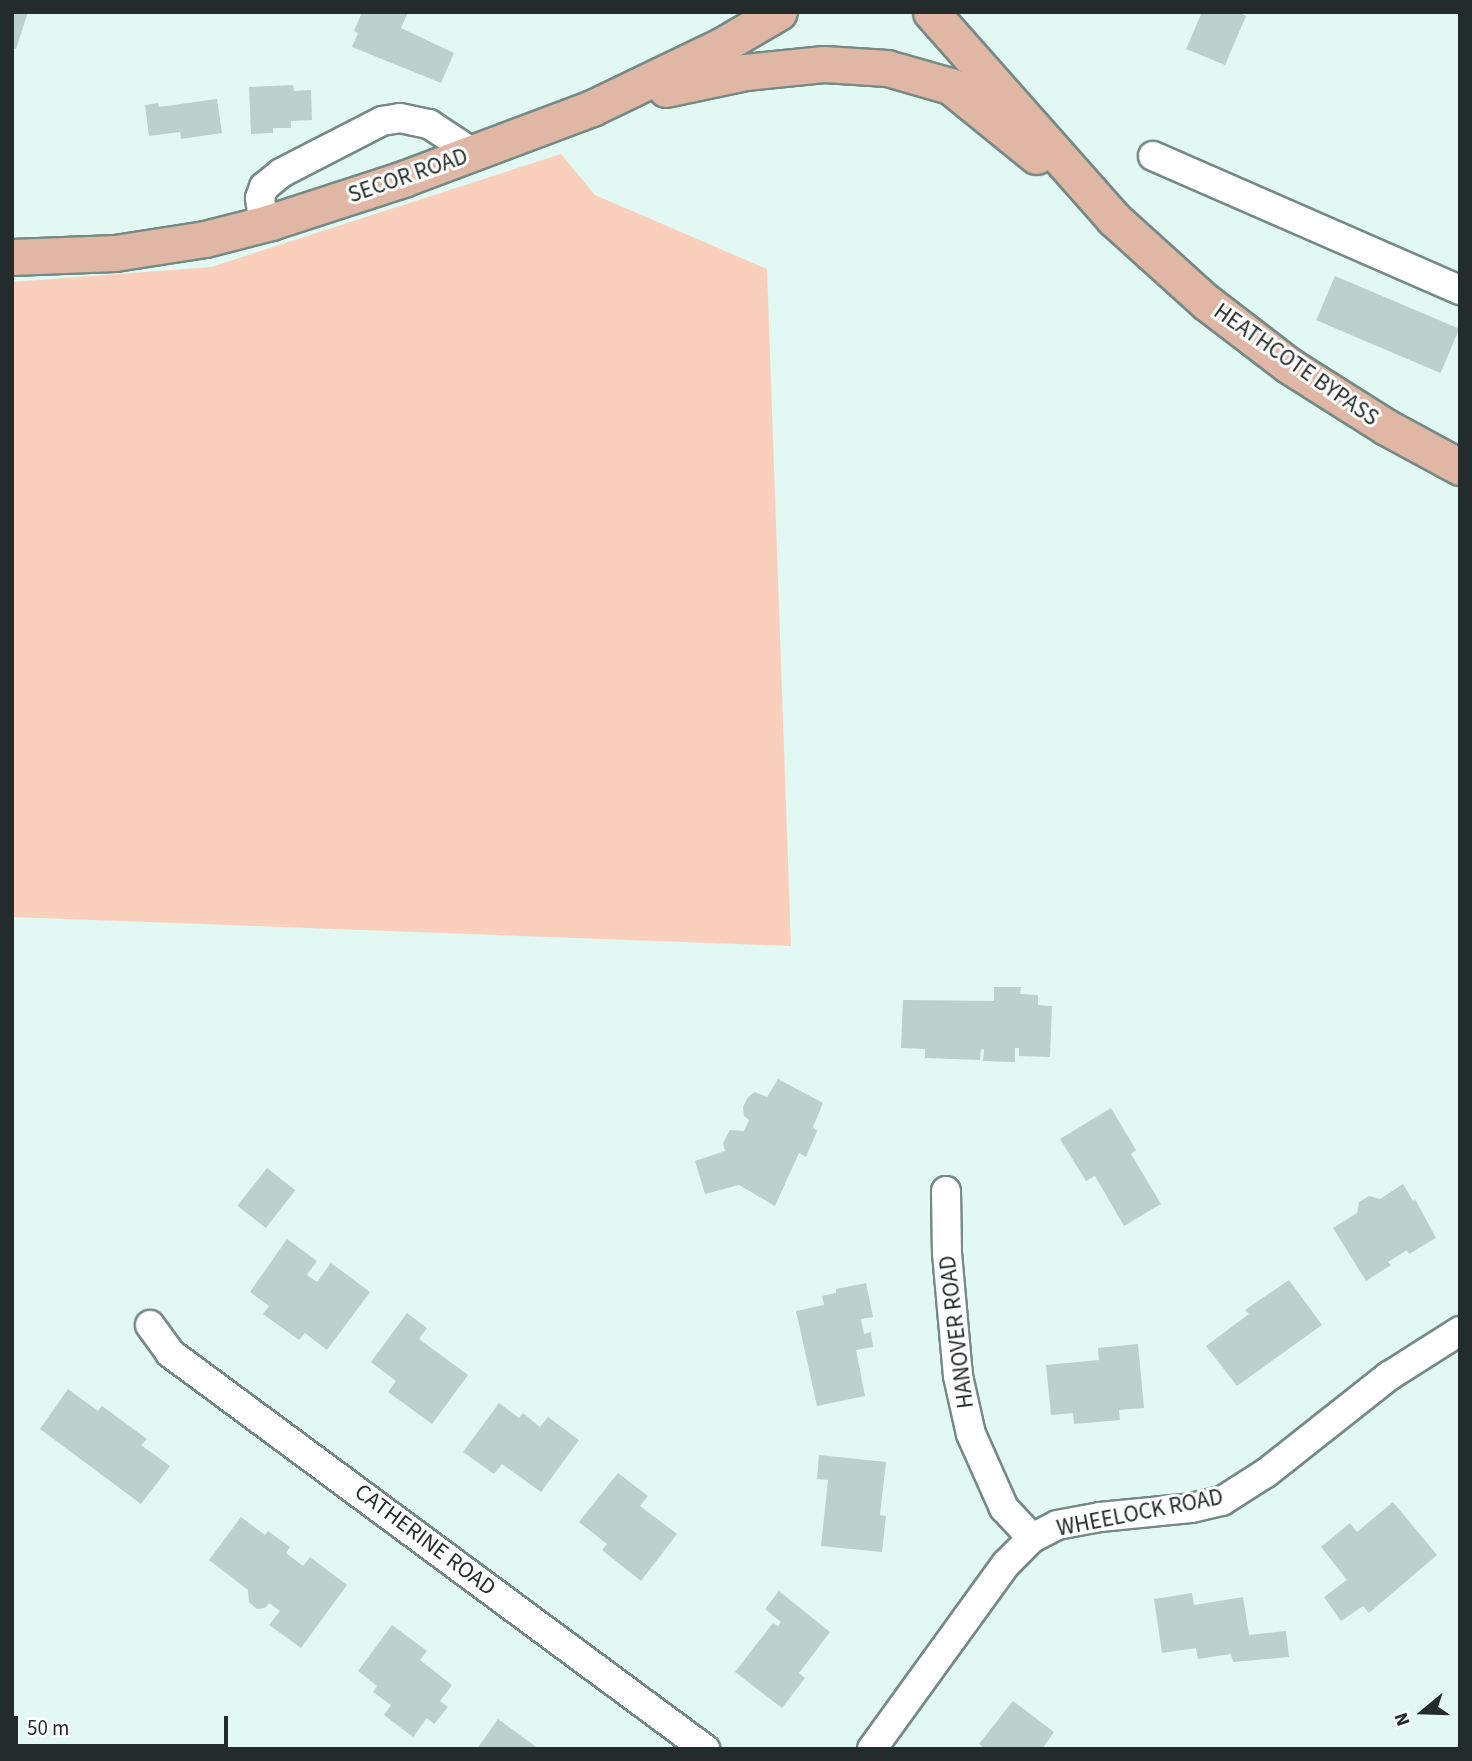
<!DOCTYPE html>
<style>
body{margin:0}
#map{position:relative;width:1472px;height:1761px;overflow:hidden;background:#e2f8f3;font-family:"Source Sans 3",sans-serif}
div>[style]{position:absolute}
.green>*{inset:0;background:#fad0bd}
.building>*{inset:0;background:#bbd1cc;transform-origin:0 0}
.roads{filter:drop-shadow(2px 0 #758a85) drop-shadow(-2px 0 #758a85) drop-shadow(0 2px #758a85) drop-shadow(0 -2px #758a85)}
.minor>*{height:28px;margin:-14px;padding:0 14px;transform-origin:14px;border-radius:14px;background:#fff}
.major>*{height:35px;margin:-17.5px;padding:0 17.5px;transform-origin:17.5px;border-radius:17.5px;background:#dfb7a4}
span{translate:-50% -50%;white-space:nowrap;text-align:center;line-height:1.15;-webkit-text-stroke:6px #fff;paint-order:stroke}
.street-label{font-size:23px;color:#232c2a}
.frame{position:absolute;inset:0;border:14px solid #232c2a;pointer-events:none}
.north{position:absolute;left:1388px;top:1677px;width:70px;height:70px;-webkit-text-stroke:5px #fff;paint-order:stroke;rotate:251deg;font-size:19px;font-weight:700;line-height:28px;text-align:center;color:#232c2a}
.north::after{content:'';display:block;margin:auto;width:24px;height:32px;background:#232c2a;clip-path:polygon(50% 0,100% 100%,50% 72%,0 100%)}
.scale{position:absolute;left:14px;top:1716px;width:214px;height:32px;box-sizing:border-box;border:4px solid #232c2a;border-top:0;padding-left:9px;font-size:21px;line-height:24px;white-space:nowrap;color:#232c2a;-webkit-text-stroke:5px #fff;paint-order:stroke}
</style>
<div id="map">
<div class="green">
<div style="clip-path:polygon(561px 154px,595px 195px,767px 269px,791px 946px,12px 917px,12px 282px,211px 267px)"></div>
</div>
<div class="building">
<div style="clip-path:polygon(12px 12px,28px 12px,16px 49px,12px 48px)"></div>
<div style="clip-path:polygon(362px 12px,408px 12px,401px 28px,454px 53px,441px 83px,352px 47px,358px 33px,354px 31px)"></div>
<div style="clip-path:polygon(1202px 12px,1238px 12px,1246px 16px,1225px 65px,1186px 49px)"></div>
<div style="clip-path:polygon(293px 85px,294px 91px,311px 90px,312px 120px,291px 121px,291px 128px,273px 128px,273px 133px,251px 134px,249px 87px)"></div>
<div style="clip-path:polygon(217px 99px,222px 133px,181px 139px,180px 132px,149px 136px,145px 105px,158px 103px,159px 107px)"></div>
<div style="left:1335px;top:276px;width:135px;height:48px;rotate:23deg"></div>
<div style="clip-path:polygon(994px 987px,1021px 987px,1020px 994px,1038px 995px,1038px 1005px,1052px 1006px,1050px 1057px,1019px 1056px,1019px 1048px,1015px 1048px,1015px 1062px,983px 1061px,984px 1050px,981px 1049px,980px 1060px,925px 1058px,925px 1049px,901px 1048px,903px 1000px,994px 1001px)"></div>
<div style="clip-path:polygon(778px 1079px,823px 1103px,813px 1127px,817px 1131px,806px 1157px,799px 1153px,775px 1206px,739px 1185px,705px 1194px,695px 1161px,725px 1151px,723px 1143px,730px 1130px,744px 1131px,749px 1120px,744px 1116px,743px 1107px,748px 1097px,755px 1092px,767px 1097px)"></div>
<div style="clip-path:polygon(1111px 1108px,1136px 1150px,1131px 1154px,1161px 1204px,1124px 1226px,1095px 1176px,1086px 1181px,1060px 1139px)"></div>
<div style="left:267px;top:1168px;width:36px;height:48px;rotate:38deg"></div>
<div style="clip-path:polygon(1403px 1184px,1413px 1201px,1415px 1199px,1436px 1238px,1409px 1254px,1407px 1250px,1388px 1262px,1391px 1265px,1366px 1281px,1333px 1228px,1357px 1213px,1359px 1202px,1369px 1196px,1380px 1199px)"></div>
<div style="clip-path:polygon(287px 1239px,317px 1261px,307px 1275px,317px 1282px,331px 1263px,370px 1292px,327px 1350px,305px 1333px,299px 1340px,263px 1314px,269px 1306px,250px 1292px)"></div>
<div style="clip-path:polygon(1289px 1280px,1322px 1325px,1237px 1386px,1206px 1346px,1249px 1314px,1245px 1310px)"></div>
<div style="clip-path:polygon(866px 1283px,873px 1317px,861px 1319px,864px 1334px,871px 1332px,873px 1347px,856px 1350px,865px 1396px,817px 1406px,796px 1311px,824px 1305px,822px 1296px,836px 1293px,836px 1289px)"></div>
<div style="clip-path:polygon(407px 1313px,427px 1328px,419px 1339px,468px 1375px,432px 1424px,388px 1392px,396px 1381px,371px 1362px)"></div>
<div style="clip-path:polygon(1138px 1344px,1144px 1408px,1119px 1410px,1120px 1420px,1074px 1424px,1073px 1413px,1051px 1415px,1046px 1365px,1099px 1360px,1098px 1348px)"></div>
<div style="clip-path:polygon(68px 1389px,98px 1411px,102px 1406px,147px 1439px,141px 1445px,170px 1466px,141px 1504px,40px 1429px)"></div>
<div style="clip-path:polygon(499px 1403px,519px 1418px,523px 1413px,540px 1427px,548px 1417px,579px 1440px,541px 1492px,502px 1464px,494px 1474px,463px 1452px)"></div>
<div style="clip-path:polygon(819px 1455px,886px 1462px,880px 1515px,886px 1516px,882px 1552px,821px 1546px,828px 1480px,817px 1479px)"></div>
<div style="clip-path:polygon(618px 1473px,648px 1496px,640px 1506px,677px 1534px,641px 1581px,602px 1550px,607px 1544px,579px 1522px)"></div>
<div style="clip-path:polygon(1393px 1502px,1437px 1555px,1369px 1613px,1363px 1606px,1341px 1621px,1324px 1597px,1347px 1580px,1321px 1547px,1350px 1523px,1357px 1532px)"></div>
<div style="clip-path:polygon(241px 1517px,265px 1535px,268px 1531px,290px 1547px,286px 1553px,303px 1566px,310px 1557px,347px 1585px,301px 1648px,269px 1625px,280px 1611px,269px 1603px,265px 1608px,257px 1609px,249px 1602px,248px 1590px,209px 1560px)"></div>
<div style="clip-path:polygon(779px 1591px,830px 1632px,799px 1673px,805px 1678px,782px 1708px,735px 1672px,773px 1623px,778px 1626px,781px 1622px,765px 1609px)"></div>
<div style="clip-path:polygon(1192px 1593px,1194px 1605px,1243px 1597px,1249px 1635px,1286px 1631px,1289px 1657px,1233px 1662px,1231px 1654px,1198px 1659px,1196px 1648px,1162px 1653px,1154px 1599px)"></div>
<div style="clip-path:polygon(392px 1625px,427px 1651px,420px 1660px,452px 1685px,440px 1701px,448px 1707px,434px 1724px,427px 1718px,413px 1737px,384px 1715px,391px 1705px,373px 1692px,377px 1686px,358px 1671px)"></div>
<div style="clip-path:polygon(1013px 1701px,1054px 1732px,1042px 1749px,980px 1749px,982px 1746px,979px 1744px)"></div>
<div style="clip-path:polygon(498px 1719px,539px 1749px,477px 1749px)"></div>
</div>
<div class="roads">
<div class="minor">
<div style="left:1153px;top:156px;width:335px;rotate:23.6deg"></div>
<div style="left:264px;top:224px;width:26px;rotate:-99deg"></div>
<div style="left:260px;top:198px;width:12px;rotate:-70deg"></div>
<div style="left:264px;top:187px;width:22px;rotate:-39deg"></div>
<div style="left:281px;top:173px;width:114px;rotate:-27.2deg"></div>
<div style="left:382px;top:121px;width:18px;rotate:-9deg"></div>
<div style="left:400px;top:118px;width:30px;rotate:12deg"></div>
<div style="left:429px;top:124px;width:53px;rotate:33.4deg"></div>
<div style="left:946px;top:1191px;width:62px;rotate:89.1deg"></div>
<div style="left:947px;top:1253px;width:123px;rotate:84.9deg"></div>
<div style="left:958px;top:1376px;width:59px;rotate:77.4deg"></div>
<div style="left:971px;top:1434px;width:81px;rotate:66deg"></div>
<div style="left:1004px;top:1508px;width:41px;rotate:47deg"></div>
<div style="left:150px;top:1325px;width:34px;rotate:54deg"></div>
<div style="left:170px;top:1353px;width:666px;rotate:36.51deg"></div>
<div style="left:872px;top:1749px;width:228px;rotate:-54.1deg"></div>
<div style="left:1006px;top:1564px;width:37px;rotate:-45deg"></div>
<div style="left:1032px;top:1538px;width:28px;rotate:-27deg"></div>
<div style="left:1057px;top:1525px;width:44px;rotate:-10.5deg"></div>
<div style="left:1100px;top:1517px;width:91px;rotate:-5.6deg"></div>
<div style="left:1191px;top:1508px;width:32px;rotate:-13deg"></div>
<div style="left:1222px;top:1501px;width:52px;rotate:-32.5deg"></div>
<div style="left:1266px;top:1473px;width:157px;rotate:-38.3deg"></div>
<div style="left:1389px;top:1376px;width:84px;rotate:-32.4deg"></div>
</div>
<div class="major">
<div style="left:931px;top:12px;width:276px;rotate:48.5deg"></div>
<div style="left:1114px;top:219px;width:124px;rotate:42.1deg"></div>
<div style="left:1206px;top:302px;width:103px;rotate:37.5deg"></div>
<div style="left:1288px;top:365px;width:116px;rotate:32.3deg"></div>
<div style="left:1386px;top:427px;width:84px;rotate:28.4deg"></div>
<div style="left:666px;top:89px;width:81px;rotate:-12.1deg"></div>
<div style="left:745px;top:72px;width:79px;rotate:-5.8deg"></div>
<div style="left:824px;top:64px;width:63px;rotate:3.6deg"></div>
<div style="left:887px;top:68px;width:66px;rotate:15.9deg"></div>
<div style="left:950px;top:86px;width:111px;rotate:39.1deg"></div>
<div style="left:12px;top:257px;width:103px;rotate:-2.2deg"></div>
<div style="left:115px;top:253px;width:91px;rotate:-8.8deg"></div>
<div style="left:205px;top:239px;width:68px;rotate:-14.4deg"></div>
<div style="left:271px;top:222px;width:139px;rotate:-18deg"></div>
<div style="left:403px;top:179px;width:202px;rotate:-20.6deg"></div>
<div style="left:592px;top:108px;width:143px;rotate:-25.7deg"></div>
<div style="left:721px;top:46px;width:67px;rotate:-30.4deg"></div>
</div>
</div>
<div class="street-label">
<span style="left:408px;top:176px;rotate:-19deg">SECOR ROAD</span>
<span style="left:1296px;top:365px;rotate:35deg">HEATHCOTE BYPASS</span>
<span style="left:957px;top:1332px;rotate:-97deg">HANOVER ROAD</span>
<span style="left:1140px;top:1513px;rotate:-11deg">WHEELOCK ROAD</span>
<span style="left:425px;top:1540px;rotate:37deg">CATHERINE ROAD</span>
</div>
<div class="frame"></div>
<div class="north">N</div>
<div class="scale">50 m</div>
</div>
